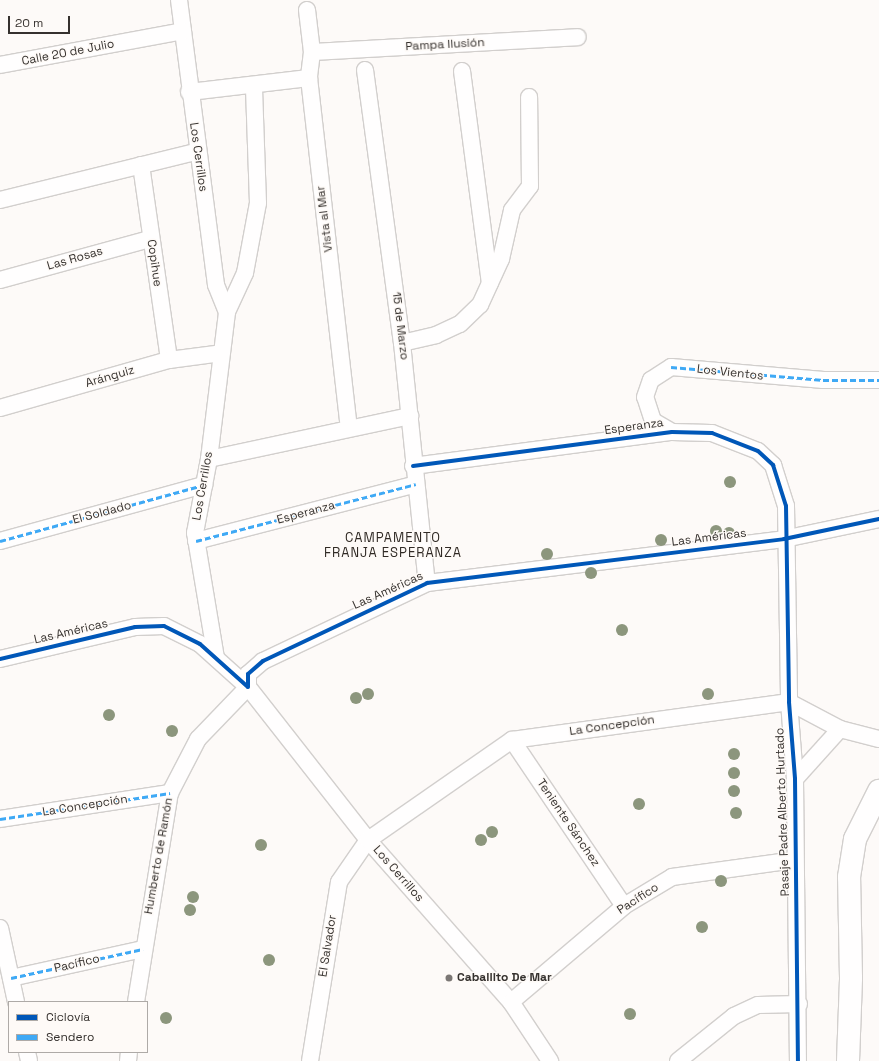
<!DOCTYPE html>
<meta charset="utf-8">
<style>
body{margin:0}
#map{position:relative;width:879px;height:1061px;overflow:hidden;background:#fdfaf8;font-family:"Space Grotesk",sans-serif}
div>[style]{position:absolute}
.roads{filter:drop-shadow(1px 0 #d2cfcd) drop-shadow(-1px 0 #d2cfcd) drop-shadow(0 1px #d2cfcd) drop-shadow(0 -1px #d2cfcd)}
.minor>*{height:16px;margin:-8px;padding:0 8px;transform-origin:8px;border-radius:8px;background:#fffefe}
.secondary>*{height:22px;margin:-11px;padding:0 11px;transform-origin:11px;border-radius:11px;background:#fffefe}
.quiet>*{height:3px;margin-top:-1.5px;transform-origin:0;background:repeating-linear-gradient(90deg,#3fa9f5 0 6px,transparent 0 9px)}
.cycleway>*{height:4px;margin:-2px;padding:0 2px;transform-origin:2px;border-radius:2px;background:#0057b8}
.trees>*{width:12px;height:12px;margin:-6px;border-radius:50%;background:#8c967d}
.dots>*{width:11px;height:11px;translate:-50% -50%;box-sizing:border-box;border:2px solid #fefaf7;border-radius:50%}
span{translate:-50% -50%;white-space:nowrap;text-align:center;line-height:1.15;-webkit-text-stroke:3px #fefaf7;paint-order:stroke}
.street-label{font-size:12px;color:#35312e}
.poi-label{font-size:12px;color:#35312e;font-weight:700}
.left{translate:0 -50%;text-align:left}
.neighbourhood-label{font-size:13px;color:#302a25;letter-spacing:1px}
.legend{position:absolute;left:8px;top:1001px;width:140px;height:52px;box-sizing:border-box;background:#fefaf7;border:1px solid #aeaaa7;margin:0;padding:5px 7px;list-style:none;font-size:12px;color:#35312e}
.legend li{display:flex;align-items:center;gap:8px;height:20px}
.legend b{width:20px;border:1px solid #aeaaa7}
.scale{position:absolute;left:8px;top:16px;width:62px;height:18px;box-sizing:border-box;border:2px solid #35312e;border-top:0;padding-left:5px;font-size:12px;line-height:14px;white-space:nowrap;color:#35312e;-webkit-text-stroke:3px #fefaf7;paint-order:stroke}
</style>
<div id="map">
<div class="roads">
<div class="minor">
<div style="left:179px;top:0;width:287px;rotate:82.6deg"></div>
<div style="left:216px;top:285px;width:29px;rotate:68deg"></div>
<div style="left:307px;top:10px;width:42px;rotate:83.2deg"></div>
<div style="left:312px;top:52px;width:26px;rotate:97deg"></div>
<div style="left:309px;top:78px;width:352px;rotate:83.5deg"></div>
<div style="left:312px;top:52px;width:266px;rotate:-3.2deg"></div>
<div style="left:0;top:65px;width:186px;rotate:-10.5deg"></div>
<div style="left:365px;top:70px;width:275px;rotate:82.3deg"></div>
<div style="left:402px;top:343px;width:241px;rotate:84.1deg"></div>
<div style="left:462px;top:71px;width:214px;rotate:82.5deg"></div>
<div style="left:189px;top:92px;width:121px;rotate:-6.7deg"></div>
<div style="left:141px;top:165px;width:197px;rotate:81.8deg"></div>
<div style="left:0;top:200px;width:202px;rotate:-13.8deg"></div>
<div style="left:0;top:280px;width:156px;rotate:-15.3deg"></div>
<div style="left:402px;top:343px;width:35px;rotate:-13deg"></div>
<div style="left:436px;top:335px;width:26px;rotate:-25deg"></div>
<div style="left:460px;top:324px;width:28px;rotate:-44deg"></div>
<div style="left:480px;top:305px;width:51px;rotate:-65.5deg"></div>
<div style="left:501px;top:259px;width:50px;rotate:-77.3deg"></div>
<div style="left:512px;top:210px;width:30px;rotate:-53deg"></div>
<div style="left:530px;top:186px;width:89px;rotate:-90.6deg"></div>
<div style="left:0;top:408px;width:176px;rotate:-15.9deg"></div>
<div style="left:169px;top:360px;width:53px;rotate:-7.5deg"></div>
<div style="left:672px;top:432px;width:22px;rotate:-150deg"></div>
<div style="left:653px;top:421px;width:25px;rotate:-108deg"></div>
<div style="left:645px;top:397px;width:18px;rotate:-71deg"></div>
<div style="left:651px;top:380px;width:24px;rotate:-33deg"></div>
<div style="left:671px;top:367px;width:153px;rotate:4.9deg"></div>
<div style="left:823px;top:380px;width:56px"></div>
<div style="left:209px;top:459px;width:206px;rotate:-12.1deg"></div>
<div style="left:413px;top:466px;width:261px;rotate:-7.5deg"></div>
<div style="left:672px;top:432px;width:40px;rotate:1.4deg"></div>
<div style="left:712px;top:433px;width:49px;rotate:21.4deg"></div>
<div style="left:758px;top:451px;width:21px;rotate:43deg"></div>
<div style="left:773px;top:465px;width:43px;rotate:72.4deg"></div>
<div style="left:786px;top:506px;width:196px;rotate:89.1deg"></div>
<div style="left:789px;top:702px;width:77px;rotate:85.5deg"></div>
<div style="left:795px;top:779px;width:282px;rotate:89.4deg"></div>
<div style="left:0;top:541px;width:212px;rotate:-15.4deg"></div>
<div style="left:196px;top:541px;width:227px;rotate:-14.5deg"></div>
<div style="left:216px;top:658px;width:127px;rotate:-99.5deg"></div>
<div style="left:195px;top:533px;width:75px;rotate:-79.3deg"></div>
<div style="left:209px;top:459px;width:148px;rotate:-83deg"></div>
<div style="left:227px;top:312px;width:43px;rotate:-65.2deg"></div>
<div style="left:245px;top:273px;width:71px;rotate:-79.5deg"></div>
<div style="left:258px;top:203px;width:117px;rotate:-92deg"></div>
<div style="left:0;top:659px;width:139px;rotate:-13.3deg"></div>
<div style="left:135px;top:627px;width:29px;rotate:-2deg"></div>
<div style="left:164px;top:626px;width:40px;rotate:26.6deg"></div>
<div style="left:200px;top:644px;width:64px;rotate:41.9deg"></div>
<div style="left:248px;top:687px;width:13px;rotate:-90deg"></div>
<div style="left:248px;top:674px;width:20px;rotate:-41deg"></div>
<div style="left:263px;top:661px;width:182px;rotate:-25.4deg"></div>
<div style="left:427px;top:583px;width:360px;rotate:-7deg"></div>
<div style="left:784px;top:539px;width:97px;rotate:-11.9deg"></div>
<div style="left:512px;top:740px;width:200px;rotate:56deg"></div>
<div style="left:795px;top:779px;width:67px;rotate:-48deg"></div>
<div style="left:0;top:819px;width:172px;rotate:-8.7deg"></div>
<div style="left:0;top:928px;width:76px;rotate:77.8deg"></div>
<div style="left:11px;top:978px;width:135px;rotate:-12.4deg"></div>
<div style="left:136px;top:1002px;width:212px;rotate:-80.8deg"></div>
<div style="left:170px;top:793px;width:61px;rotate:-62.6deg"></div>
<div style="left:198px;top:739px;width:72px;rotate:-46.1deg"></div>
<div style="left:248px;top:687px;width:194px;rotate:51.9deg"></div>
<div style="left:368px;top:840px;width:216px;rotate:48.6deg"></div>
<div style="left:511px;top:1002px;width:71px;rotate:56.5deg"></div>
<div style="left:511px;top:1002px;width:148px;rotate:-40.3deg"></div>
<div style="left:624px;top:906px;width:56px;rotate:-31.1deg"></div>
<div style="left:672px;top:877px;width:123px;rotate:-7.9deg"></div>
<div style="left:27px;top:1052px;width:9px;rotate:77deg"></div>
<div style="left:128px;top:1061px;width:9px;rotate:-84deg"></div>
<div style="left:310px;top:1061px;width:181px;rotate:-80.8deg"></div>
<div style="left:339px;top:882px;width:51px;rotate:-55.4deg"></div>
<div style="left:368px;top:840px;width:175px;rotate:-34.8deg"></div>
<div style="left:512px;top:740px;width:280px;rotate:-7.8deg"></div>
<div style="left:789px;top:702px;width:58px;rotate:27.9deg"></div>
<div style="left:840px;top:729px;width:40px;rotate:14.4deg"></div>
<div style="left:678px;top:1061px;width:72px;rotate:-38.8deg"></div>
<div style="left:734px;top:1016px;width:26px;rotate:-25deg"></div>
<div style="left:758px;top:1005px;width:41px;rotate:-1.4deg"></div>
</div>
<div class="secondary">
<div style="left:848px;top:1061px;width:83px;rotate:-87.9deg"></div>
<div style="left:851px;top:978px;width:101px;rotate:-91.1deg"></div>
<div style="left:849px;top:877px;width:38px;rotate:-81deg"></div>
<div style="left:855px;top:839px;width:54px;rotate:-63.4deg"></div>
</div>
</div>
<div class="quiet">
<div style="left:671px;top:367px;width:153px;rotate:4.9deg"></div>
<div style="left:823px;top:380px;width:56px"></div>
<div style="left:0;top:541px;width:212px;rotate:-15.4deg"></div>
<div style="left:196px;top:541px;width:227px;rotate:-14.5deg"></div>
<div style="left:0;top:819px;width:172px;rotate:-8.7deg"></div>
<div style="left:11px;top:978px;width:135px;rotate:-12.4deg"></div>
</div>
<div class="cycleway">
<div style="left:413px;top:466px;width:261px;rotate:-7.5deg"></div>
<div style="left:672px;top:432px;width:40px;rotate:1.4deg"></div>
<div style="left:712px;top:433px;width:49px;rotate:21.4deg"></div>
<div style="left:758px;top:451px;width:21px;rotate:43deg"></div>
<div style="left:773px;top:465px;width:43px;rotate:72.4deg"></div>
<div style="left:786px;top:506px;width:196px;rotate:89.1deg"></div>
<div style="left:789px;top:702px;width:77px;rotate:85.5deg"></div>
<div style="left:795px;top:779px;width:282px;rotate:89.4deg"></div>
<div style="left:0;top:659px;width:139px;rotate:-13.3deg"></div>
<div style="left:135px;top:627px;width:29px;rotate:-2deg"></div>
<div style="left:164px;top:626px;width:40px;rotate:26.6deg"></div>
<div style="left:200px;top:644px;width:64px;rotate:41.9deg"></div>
<div style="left:248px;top:687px;width:13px;rotate:-90deg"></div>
<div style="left:248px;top:674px;width:20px;rotate:-41deg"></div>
<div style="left:263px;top:661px;width:182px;rotate:-25.4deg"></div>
<div style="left:427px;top:583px;width:360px;rotate:-7deg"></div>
<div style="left:784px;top:539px;width:97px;rotate:-11.9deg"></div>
</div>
<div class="trees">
<div style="left:730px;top:482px"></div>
<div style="left:716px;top:531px"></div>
<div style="left:729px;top:533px"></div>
<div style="left:661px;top:540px"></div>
<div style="left:547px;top:554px"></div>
<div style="left:591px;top:573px"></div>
<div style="left:622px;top:630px"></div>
<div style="left:368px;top:694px"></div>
<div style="left:708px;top:694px"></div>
<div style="left:356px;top:698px"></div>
<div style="left:109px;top:715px"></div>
<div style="left:172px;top:731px"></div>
<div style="left:734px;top:754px"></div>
<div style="left:734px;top:773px"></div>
<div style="left:734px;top:791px"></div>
<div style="left:639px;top:804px"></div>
<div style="left:736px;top:813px"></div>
<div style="left:492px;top:832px"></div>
<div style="left:481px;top:840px"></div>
<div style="left:261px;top:845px"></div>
<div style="left:721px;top:881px"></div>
<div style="left:193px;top:897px"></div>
<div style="left:190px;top:910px"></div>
<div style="left:702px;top:927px"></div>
<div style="left:269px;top:960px"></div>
<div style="left:630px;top:1014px"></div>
<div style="left:166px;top:1018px"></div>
</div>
<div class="dots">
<div style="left:449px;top:978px;background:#7b7775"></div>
</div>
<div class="street-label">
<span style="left:445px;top:45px;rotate:-3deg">Pampa Ilusión</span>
<span style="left:68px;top:53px;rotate:-11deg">Calle 20 de Julio</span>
<span style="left:198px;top:157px;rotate:82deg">Los Cerrillos</span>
<span style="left:325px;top:219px;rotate:-97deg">Vista al Mar</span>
<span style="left:75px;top:259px;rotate:-16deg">Las Rosas</span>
<span style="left:154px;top:263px;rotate:82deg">Copihue</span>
<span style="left:400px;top:326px;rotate:83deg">15 de Marzo</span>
<span style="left:730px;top:373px;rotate:6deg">Los Vientos</span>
<span style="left:110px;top:377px;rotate:-16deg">Aránguiz</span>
<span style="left:634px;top:427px;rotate:-8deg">Esperanza</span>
<span style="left:203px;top:486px;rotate:-80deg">Los Cerrillos</span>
<span style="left:102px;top:513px;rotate:-15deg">El Soldado</span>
<span style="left:306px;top:513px;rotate:-15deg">Esperanza</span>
<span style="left:709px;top:538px;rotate:-7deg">Las Américas</span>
<span style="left:388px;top:591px;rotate:-24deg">Las Américas</span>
<span style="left:71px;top:632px;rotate:-13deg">Las Américas</span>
<span style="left:612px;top:726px;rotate:-8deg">La Concepción</span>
<span style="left:85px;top:806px;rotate:-9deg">La Concepción</span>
<span style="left:783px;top:812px;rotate:-92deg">Pasaje Padre Alberto Hurtado</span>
<span style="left:568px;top:823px;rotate:56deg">Teniente Sánchez</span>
<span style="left:159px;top:856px;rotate:-80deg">Humberto de Ramón</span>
<span style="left:398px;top:874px;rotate:49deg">Los Cerrillos</span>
<span style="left:638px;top:899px;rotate:-33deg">Pacífico</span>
<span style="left:328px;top:946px;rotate:-81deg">El Salvador</span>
<span style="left:77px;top:964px;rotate:-13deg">Pacífico</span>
</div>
<div class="poi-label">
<span class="left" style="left:457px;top:978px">Caballito De Mar</span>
</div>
<div class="neighbourhood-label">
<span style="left:393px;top:546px">CAMPAMENTO<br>FRANJA ESPERANZA</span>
</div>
<ul class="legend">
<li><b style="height:5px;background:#0057b8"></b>Ciclovía</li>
<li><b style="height:5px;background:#3fa9f5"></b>Sendero</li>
</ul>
<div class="scale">20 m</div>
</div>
